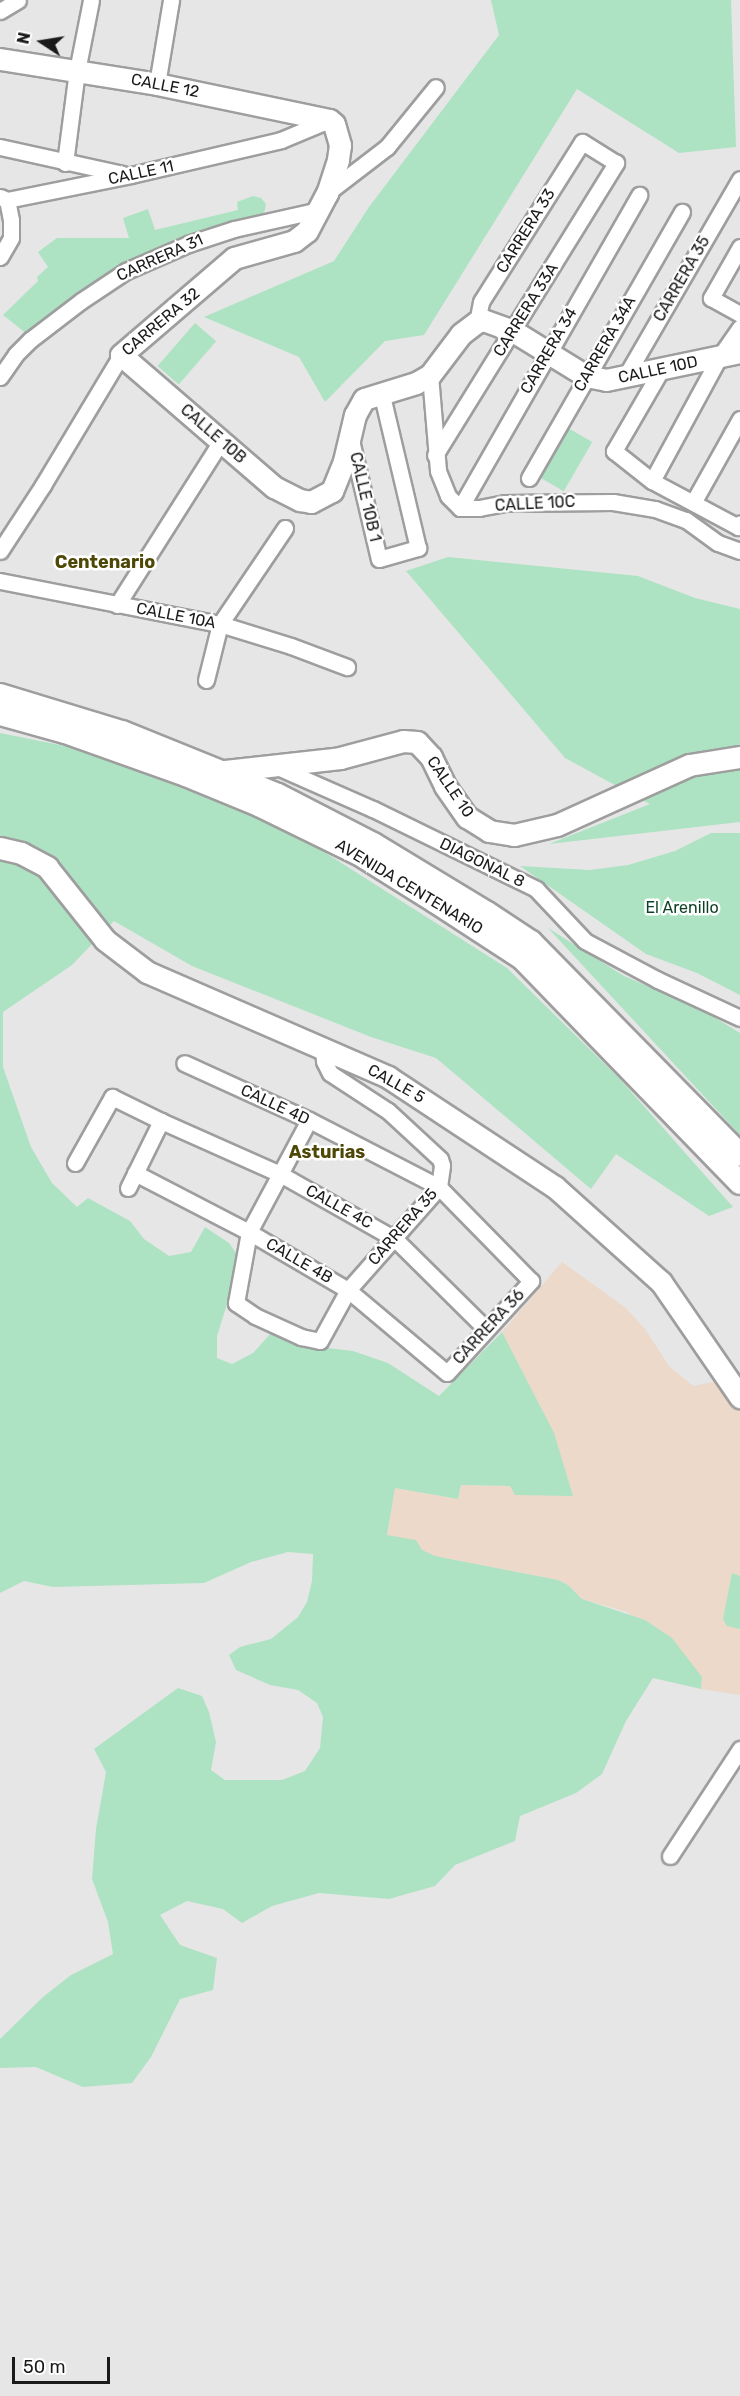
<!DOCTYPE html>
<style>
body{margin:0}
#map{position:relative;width:740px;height:2396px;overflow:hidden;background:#e6e6e7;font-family:Rubik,sans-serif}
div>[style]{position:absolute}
.medical>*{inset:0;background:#ecd9c9}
.green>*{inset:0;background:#ade3c2;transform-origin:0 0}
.roads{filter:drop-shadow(2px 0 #9e9e9f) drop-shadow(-2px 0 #9e9e9f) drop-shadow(0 2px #9e9e9f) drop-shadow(0 -2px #9e9e9f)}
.street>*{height:15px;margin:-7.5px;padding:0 7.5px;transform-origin:7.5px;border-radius:7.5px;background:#fff}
.secondary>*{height:21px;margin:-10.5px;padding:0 10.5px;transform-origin:10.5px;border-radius:10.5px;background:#fff}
.primary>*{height:22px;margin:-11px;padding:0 11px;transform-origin:11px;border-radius:11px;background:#fff}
span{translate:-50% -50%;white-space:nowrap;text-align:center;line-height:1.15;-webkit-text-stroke:5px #fff;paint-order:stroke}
.street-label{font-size:16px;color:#1a1a1a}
.park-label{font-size:16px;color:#0e3f27}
.neighbourhood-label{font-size:18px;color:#4e4807;font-weight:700}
.north{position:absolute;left:12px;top:12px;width:60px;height:60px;-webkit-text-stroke:4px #fff;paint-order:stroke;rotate:282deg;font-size:16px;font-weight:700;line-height:24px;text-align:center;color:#1a1a1a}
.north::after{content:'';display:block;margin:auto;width:21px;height:27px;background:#1a1a1a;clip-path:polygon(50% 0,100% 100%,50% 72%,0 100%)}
.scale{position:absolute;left:12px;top:2357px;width:98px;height:27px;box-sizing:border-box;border:3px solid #1a1a1a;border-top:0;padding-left:8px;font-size:18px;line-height:21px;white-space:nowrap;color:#1a1a1a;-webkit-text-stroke:4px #fff;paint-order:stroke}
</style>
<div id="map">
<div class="medical">
<div style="clip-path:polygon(562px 1262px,626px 1308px,645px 1329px,669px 1366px,693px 1386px,723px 1380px,740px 1404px,740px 1695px,701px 1689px,702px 1677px,627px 1612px,582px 1599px,568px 1585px,558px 1580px,435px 1556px,387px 1535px,395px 1488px,458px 1499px,461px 1485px,510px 1486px,523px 1377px,502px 1332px)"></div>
</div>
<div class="green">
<div style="clip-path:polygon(491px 0,731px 0,736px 147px,679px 153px,577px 89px,424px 335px,385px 341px,325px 402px,299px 357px,204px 317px,334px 261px,369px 207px,499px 35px)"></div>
<div style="clip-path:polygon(253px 196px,261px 198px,266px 204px,264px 214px,186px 237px,124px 263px,58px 308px,27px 334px,3px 315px,38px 281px,37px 277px,48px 267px,38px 252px,57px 238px,129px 238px,123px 218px,148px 209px,155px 230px,238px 210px,237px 202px)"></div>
<div style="left:195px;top:323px;width:28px;height:57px;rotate:41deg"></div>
<div style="left:568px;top:428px;width:28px;height:57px;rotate:30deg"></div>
<div style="clip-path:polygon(448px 557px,638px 576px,695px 598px,740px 609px,740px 822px,549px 844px,650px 804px,565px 758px,406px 571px)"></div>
<div style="clip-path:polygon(0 733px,105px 754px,272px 819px,507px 968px,619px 1078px,733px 1207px,709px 1216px,616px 1154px,591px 1189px,436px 1058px,371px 1037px,192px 966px,114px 921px,72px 965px,3px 1012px,3px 1067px,31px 1147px,52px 1183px,77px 1207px,88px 1198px,130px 1221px,144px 1239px,169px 1256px,191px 1252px,205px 1227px,229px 1243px,241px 1260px,217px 1336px,217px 1358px,232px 1364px,253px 1353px,272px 1332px,310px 1346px,353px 1351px,388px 1363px,439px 1396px,502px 1332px,554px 1433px,573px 1496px,515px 1495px,510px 1486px,461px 1485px,458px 1499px,395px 1488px,387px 1535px,416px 1540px,422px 1550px,435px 1556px,558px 1580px,568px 1585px,582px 1599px,645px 1620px,672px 1638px,702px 1677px,701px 1689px,653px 1678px,626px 1721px,602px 1774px,576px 1793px,520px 1816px,515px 1841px,455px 1865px,435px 1886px,389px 1899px,319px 1893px,272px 1906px,242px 1923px,223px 1909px,187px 1901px,160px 1915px,180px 1945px,217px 1958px,213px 1990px,180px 1999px,151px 2057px,132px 2083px,83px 2087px,36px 2067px,0 2068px,0 2039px,43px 1997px,71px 1975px,113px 1954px,108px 1922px,92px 1879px,96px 1829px,106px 1772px,94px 1749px,178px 1688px,202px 1696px,209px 1712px,216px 1742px,211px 1770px,225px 1780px,282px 1780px,305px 1771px,320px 1748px,323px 1717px,317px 1703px,298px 1690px,270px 1685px,236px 1670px,229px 1655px,240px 1647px,271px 1639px,298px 1617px,307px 1602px,312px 1581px,313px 1554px,288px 1552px,251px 1562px,204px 1583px,53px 1587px,24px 1581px,0 1593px)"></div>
<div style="clip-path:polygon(711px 833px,740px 833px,740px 995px,697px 973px,646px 954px,520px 866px,590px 870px,628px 865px,675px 851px)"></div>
<div style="clip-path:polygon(548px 928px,624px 976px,699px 1008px,740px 1033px,740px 1135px)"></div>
<div style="clip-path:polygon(732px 1573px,740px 1576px,740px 1629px,727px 1626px,723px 1619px)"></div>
</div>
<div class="roads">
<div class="street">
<div style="left:0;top:11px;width:21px;rotate:-31deg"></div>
<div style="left:157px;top:84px;width:85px;rotate:-80.5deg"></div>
<div style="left:0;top:147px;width:126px;rotate:12.4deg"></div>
<div style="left:65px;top:163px;width:93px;rotate:-82.6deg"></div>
<div style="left:77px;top:71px;width:72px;rotate:-78.8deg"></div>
<div style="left:327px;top:193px;width:76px;rotate:-37.5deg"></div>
<div style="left:387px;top:147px;width:77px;rotate:-50.8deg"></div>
<div style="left:0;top:197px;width:8px;rotate:23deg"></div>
<div style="left:7px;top:200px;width:126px;rotate:-11.4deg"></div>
<div style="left:131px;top:175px;width:154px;rotate:-13.1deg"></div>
<div style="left:281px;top:140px;width:52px;rotate:-22.6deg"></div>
<div style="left:740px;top:247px;width:59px;rotate:119.6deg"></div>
<div style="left:711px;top:298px;width:33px;rotate:29deg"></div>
<div style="left:0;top:257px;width:22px;rotate:-60deg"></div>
<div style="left:11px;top:238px;width:18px;rotate:-90deg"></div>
<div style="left:11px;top:220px;width:20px;rotate:-101deg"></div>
<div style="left:661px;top:370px;width:94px;rotate:120.1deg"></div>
<div style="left:614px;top:451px;width:48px;rotate:38.3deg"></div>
<div style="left:652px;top:481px;width:98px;rotate:28.1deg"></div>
<div style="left:738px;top:527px;width:4px;rotate:-63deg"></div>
<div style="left:430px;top:375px;width:96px;rotate:85.2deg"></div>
<div style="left:438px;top:471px;width:27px;rotate:68deg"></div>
<div style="left:448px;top:496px;width:17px;rotate:45deg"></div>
<div style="left:460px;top:508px;width:19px"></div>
<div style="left:479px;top:508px;width:26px;rotate:-11deg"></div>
<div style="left:505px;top:503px;width:108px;rotate:-0.5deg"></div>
<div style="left:613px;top:502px;width:43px;rotate:9.5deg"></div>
<div style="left:655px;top:509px;width:33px;rotate:20deg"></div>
<div style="left:686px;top:520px;width:39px;rotate:36deg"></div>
<div style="left:718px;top:543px;width:23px;rotate:20deg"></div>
<div style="left:0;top:377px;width:28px;rotate:-55deg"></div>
<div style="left:16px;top:354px;width:20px;rotate:-45deg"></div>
<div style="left:30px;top:340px;width:64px;rotate:-37.4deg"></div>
<div style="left:81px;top:301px;width:54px;rotate:-33.7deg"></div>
<div style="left:126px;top:271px;width:68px;rotate:-23.5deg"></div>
<div style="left:188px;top:244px;width:48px;rotate:-18.1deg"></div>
<div style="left:234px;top:229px;width:87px;rotate:-12.6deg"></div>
<div style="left:624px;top:379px;width:231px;rotate:-59.9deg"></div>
<div style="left:351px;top:440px;width:122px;rotate:76.8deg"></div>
<div style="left:379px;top:559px;width:41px;rotate:-15.8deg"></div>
<div style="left:418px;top:548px;width:160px;rotate:-103.3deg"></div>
<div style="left:435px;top:455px;width:344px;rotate:-58.2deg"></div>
<div style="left:616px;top:163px;width:40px;rotate:-148deg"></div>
<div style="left:582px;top:142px;width:189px;rotate:122.3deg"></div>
<div style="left:481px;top:302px;width:20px;rotate:101deg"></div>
<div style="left:529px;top:478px;width:307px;rotate:-60.1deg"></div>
<div style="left:652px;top:481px;width:142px;rotate:-61.5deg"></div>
<div style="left:720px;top:356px;width:35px;rotate:-55deg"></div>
<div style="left:694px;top:501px;width:94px;rotate:-60.7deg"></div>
<div style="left:460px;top:508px;width:361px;rotate:-60.2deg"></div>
<div style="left:0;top:551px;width:79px;rotate:-56.9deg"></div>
<div style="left:43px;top:485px;width:152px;rotate:-59deg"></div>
<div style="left:0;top:581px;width:224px;rotate:11.1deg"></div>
<div style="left:220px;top:624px;width:74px;rotate:17.2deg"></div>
<div style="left:291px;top:646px;width:60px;rotate:20.6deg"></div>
<div style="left:117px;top:605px;width:194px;rotate:-57.6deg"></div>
<div style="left:206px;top:680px;width:58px;rotate:-76deg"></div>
<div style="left:220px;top:624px;width:116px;rotate:-55.9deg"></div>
<div style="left:275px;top:766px;width:107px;rotate:23.7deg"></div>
<div style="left:373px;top:809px;width:182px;rotate:26.1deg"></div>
<div style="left:536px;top:889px;width:71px;rotate:46.7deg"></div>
<div style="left:585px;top:941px;width:83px;rotate:28.1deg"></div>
<div style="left:658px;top:980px;width:90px;rotate:24.9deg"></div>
<div style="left:309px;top:1120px;width:127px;rotate:118.2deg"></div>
<div style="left:249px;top:1232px;width:72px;rotate:100.4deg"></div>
<div style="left:236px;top:1303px;width:23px;rotate:34deg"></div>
<div style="left:255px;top:1316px;width:51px;rotate:24.5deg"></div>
<div style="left:301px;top:1337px;width:19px;rotate:12deg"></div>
<div style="left:320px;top:1341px;width:58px;rotate:-61.2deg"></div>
<div style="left:348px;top:1290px;width:137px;rotate:-48.5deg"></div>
<div style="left:439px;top:1187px;width:22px;rotate:-82deg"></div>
<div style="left:442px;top:1165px;width:6px;rotate:-108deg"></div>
<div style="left:440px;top:1159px;width:71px;rotate:-137.3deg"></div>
<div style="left:388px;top:1111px;width:69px;rotate:-146.8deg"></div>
<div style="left:330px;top:1073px;width:13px;rotate:-117deg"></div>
<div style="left:324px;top:1061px;width:14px;rotate:-94deg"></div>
<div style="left:75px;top:1163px;width:76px;rotate:-60.7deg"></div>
<div style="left:112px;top:1097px;width:55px;rotate:26.1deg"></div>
<div style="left:135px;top:1173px;width:128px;rotate:27.4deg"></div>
<div style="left:249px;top:1232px;width:115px;rotate:30.4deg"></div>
<div style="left:348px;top:1290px;width:129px;rotate:40deg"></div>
<div style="left:447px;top:1373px;width:125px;rotate:-47.6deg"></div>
<div style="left:531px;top:1281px;width:132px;rotate:-134.4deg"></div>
<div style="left:439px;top:1187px;width:146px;rotate:-152.7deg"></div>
<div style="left:309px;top:1120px;width:137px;rotate:-155.5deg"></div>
<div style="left:128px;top:1188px;width:75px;rotate:-63.8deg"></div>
<div style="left:161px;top:1121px;width:130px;rotate:24deg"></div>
<div style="left:280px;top:1174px;width:132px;rotate:29.5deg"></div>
<div style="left:395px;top:1239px;width:128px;rotate:44.7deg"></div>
<div style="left:670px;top:1856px;width:128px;rotate:-56.8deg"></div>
</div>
<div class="secondary">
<div style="left:0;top:59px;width:159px;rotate:9deg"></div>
<div style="left:157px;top:84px;width:176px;rotate:11.8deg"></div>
<div style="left:329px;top:120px;width:6px;rotate:39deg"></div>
<div style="left:334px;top:124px;width:22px;rotate:74deg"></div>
<div style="left:340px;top:145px;width:15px;rotate:98deg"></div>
<div style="left:338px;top:160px;width:35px;rotate:108deg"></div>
<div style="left:327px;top:193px;width:43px;rotate:117.8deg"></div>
<div style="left:307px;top:231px;width:16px;rotate:142deg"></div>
<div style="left:294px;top:241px;width:62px;rotate:164.2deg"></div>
<div style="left:234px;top:258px;width:149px;rotate:139.4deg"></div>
<div style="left:121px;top:355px;width:202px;rotate:40.8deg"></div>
<div style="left:274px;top:487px;width:29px;rotate:27deg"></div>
<div style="left:300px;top:500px;width:11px;rotate:10deg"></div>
<div style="left:311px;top:502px;width:24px;rotate:-28deg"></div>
<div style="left:332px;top:491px;width:32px;rotate:-68deg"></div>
<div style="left:344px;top:461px;width:47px;rotate:-76.6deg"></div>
<div style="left:355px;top:415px;width:18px;rotate:-61deg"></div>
<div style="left:364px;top:399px;width:54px;rotate:-17.1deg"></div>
<div style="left:416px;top:383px;width:16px;rotate:-30deg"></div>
<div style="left:430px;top:375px;width:51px;rotate:-52.9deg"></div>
<div style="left:461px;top:334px;width:20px;rotate:-37deg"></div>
<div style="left:477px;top:322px;width:6px;rotate:-18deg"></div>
<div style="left:483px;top:320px;width:32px;rotate:20deg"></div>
<div style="left:513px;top:331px;width:86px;rotate:31.7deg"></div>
<div style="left:586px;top:376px;width:20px;rotate:11deg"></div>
<div style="left:606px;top:380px;width:137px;rotate:-11.8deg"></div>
<div style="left:216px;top:772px;width:125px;rotate:-6.4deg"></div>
<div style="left:340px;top:758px;width:65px;rotate:-15.1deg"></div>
<div style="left:403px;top:741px;width:14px;rotate:4deg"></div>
<div style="left:417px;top:742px;width:21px;rotate:47deg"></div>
<div style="left:431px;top:757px;width:32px;rotate:64deg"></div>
<div style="left:445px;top:786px;width:38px;rotate:55deg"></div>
<div style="left:467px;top:817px;width:26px;rotate:32deg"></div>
<div style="left:489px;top:831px;width:25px;rotate:9deg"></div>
<div style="left:514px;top:835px;width:44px;rotate:-13.1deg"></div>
<div style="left:557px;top:825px;width:145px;rotate:-24.4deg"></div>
<div style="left:689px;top:765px;width:52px;rotate:-8.9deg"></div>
<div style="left:0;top:848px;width:22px;rotate:13deg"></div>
<div style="left:21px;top:853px;width:30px;rotate:28deg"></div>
<div style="left:47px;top:867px;width:93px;rotate:51.5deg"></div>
<div style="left:105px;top:940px;width:53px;rotate:37.3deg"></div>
<div style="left:147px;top:972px;width:263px;rotate:23.5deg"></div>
<div style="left:388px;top:1077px;width:200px;rotate:33.4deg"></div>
<div style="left:555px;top:1187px;width:142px;rotate:41.9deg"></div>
<div style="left:661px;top:1282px;width:140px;rotate:55.5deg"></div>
</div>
<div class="primary">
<div style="left:0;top:695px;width:127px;rotate:16.9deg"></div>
<div style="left:122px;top:732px;width:168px;rotate:22deg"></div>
<div style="left:278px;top:795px;width:107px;rotate:27.3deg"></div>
<div style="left:373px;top:844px;width:133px;rotate:31.2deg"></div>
<div style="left:487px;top:913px;width:53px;rotate:33.4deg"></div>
<div style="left:531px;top:942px;width:298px;rotate:45.5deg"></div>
<div style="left:0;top:714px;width:67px;rotate:15.5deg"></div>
<div style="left:65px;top:732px;width:128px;rotate:19.6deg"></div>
<div style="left:186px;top:775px;width:79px;rotate:22.3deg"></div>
<div style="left:259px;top:805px;width:111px;rotate:26.1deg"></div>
<div style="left:359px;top:854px;width:91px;rotate:31.9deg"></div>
<div style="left:436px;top:902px;width:103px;rotate:33.1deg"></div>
<div style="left:522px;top:958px;width:313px;rotate:45.9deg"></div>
</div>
</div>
<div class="street-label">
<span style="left:165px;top:86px;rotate:11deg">CALLE 12</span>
<span style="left:141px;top:173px;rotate:-12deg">CALLE 11</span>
<span style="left:526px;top:231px;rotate:-58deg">CARRERA 33</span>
<span style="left:160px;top:258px;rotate:-24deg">CARRERA 31</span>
<span style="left:682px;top:279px;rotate:-60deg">CARRERA 35</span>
<span style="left:526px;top:310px;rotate:-58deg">CARRERA 33A</span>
<span style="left:161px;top:322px;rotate:-40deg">CARRERA 32</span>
<span style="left:605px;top:344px;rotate:-60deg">CARRERA 34A</span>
<span style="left:549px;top:351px;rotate:-60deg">CARRERA 34</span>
<span style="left:658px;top:370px;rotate:-12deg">CALLE 10D</span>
<span style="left:213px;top:434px;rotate:41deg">CALLE 10B</span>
<span style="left:365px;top:497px;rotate:77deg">CALLE 10B 1</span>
<span style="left:535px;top:504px;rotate:-3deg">CALLE 10C</span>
<span style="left:176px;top:616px;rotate:11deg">CALLE 10A</span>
<span style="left:450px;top:787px;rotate:56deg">CALLE 10</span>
<span style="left:482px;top:863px;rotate:26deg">DIAGONAL 8</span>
<span style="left:409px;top:887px;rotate:31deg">AVENIDA CENTENARIO</span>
<span style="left:396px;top:1084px;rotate:29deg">CALLE 5</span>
<span style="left:275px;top:1105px;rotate:25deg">CALLE 4D</span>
<span style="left:339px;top:1207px;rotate:29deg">CALLE 4C</span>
<span style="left:403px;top:1227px;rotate:-49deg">CARRERA 35</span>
<span style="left:299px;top:1261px;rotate:30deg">CALLE 4B</span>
<span style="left:489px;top:1327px;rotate:-47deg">CARRERA 36</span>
</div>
<div class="park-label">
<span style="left:682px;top:908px">El Arenillo</span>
</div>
<div class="neighbourhood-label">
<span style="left:105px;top:562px">Centenario</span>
<span style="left:327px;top:1152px">Asturias</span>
</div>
<div class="north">N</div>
<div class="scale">50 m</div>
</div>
